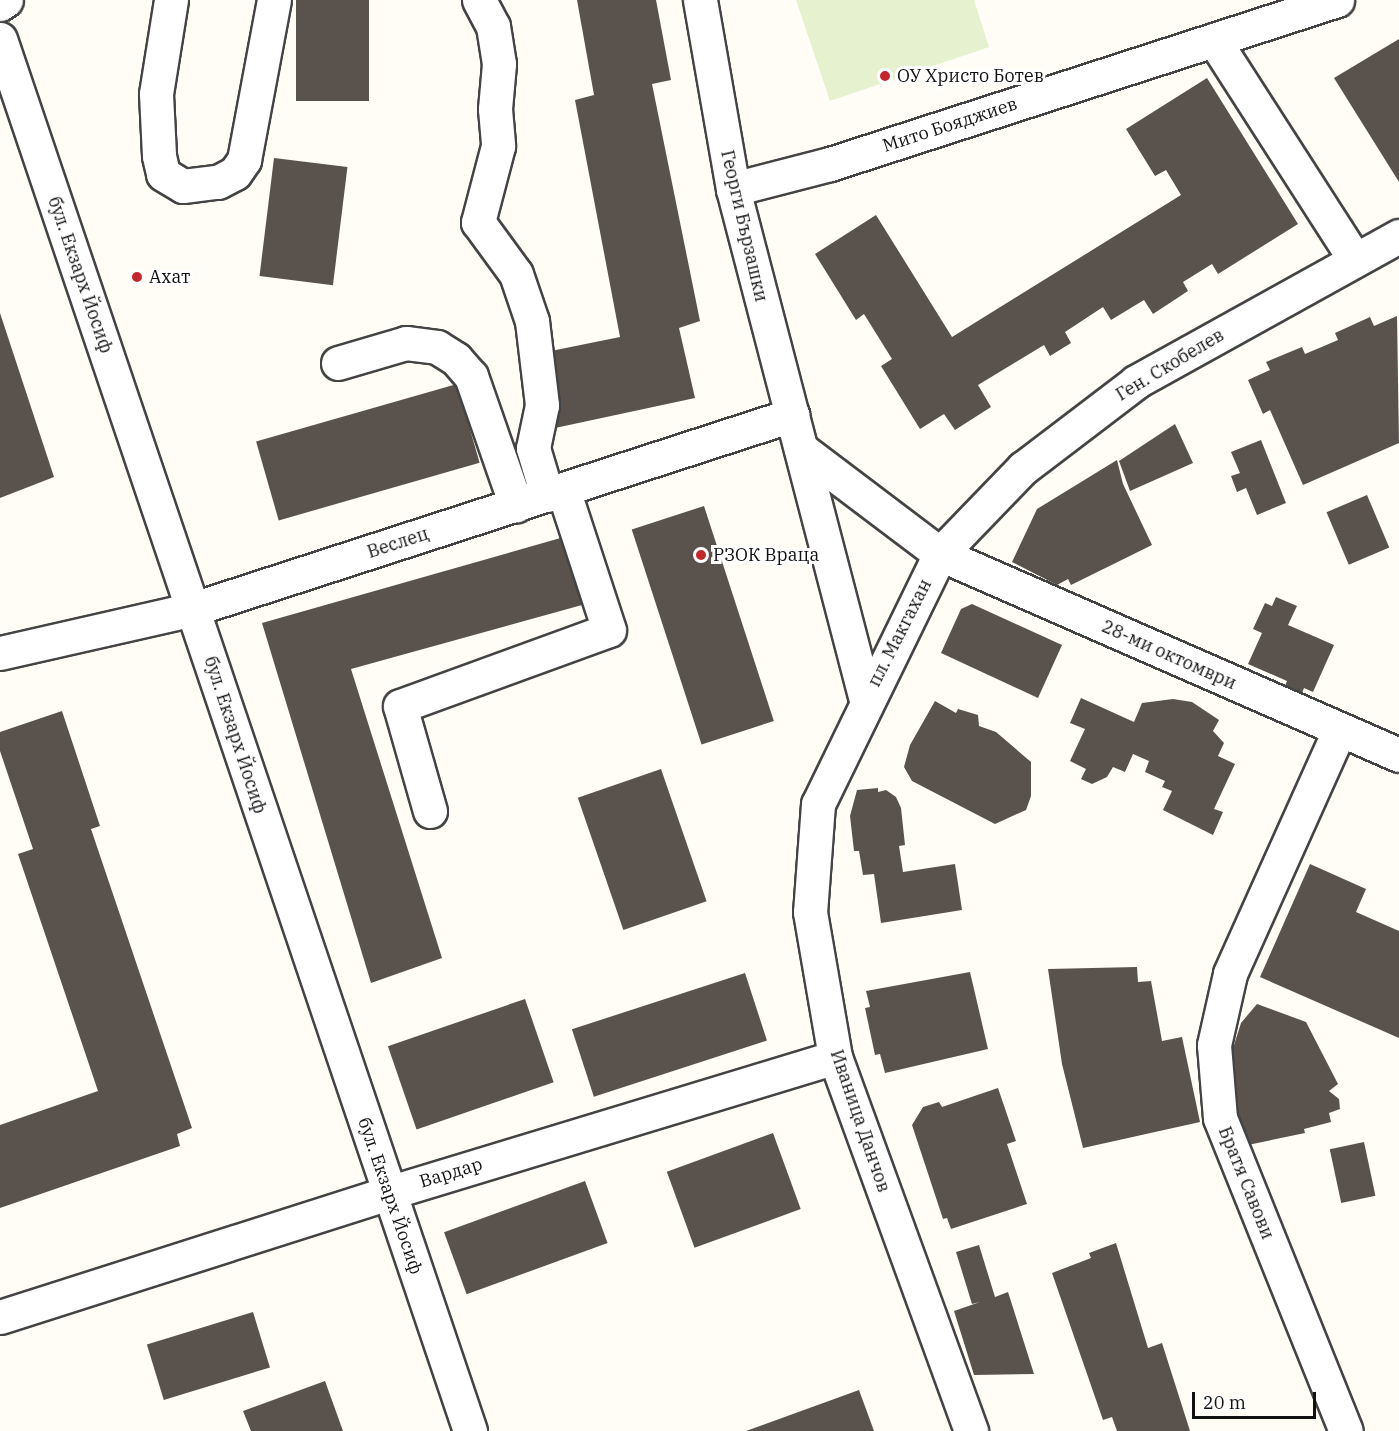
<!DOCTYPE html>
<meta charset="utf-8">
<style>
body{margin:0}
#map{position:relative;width:1399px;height:1431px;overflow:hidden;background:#fffdf5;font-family:"IBM Plex Serif",serif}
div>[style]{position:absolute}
.pitch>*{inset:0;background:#e6f2cf}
.building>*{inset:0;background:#5a524d;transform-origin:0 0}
.roads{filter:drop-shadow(2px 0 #444) drop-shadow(-2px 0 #444) drop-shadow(0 2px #444) drop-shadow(0 -2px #444)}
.minor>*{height:33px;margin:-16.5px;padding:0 16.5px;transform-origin:16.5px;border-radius:16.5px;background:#fff}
.dots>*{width:16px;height:16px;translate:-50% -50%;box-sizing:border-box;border:3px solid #fff;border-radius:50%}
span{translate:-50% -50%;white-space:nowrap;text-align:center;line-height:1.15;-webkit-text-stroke:6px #fff;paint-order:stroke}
.poi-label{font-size:18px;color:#111}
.left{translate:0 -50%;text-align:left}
.street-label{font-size:18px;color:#111}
.scale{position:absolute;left:1192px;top:1392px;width:124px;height:27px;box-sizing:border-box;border:3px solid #111;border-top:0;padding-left:8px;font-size:18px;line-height:21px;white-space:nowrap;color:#111;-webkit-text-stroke:4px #fff;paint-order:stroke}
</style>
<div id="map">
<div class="pitch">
<div style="clip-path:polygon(796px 0,974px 0,989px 47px,830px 101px)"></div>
</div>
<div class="building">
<div style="left:296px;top:0;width:73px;height:101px"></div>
<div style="clip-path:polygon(577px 0,656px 0,671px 80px,652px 84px,700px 321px,679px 328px,695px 398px,555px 428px,541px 353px,620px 337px,575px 100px,594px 95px)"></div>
<div style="clip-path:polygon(1399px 39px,1399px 182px,1334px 78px)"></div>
<div style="clip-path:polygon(1207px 78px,1298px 224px,1218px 274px,1212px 264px,1183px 282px,1188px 291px,1153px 314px,1144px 300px,1111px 320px,1103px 307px,1065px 332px,1071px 343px,1050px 356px,1044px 345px,978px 385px,991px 407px,955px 430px,944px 414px,920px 429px,881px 366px,892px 359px,864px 314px,856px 320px,815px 254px,876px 215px,952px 337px,1181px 195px,1166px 170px,1155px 176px,1126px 129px)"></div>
<div style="left:274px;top:158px;width:74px;height:119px;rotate:7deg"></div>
<div style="clip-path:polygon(0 313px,54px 477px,0 498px)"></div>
<div style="clip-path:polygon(1397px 316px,1399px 443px,1303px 485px,1270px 410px,1263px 414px,1248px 380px,1270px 370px,1266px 362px,1302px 347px,1305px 354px,1324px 346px,1338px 340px,1335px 333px,1370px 317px,1374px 326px)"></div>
<div style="left:457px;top:384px;width:82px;height:209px;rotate:74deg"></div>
<div style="clip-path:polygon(1175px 424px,1193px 463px,1130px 491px,1119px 461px)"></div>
<div style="clip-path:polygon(1261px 440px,1286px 503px,1257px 515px,1246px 488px,1237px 492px,1231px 476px,1240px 473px,1231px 452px)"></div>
<div style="clip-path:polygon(1117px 460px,1123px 484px,1152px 545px,1071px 585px,1068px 579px,1057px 585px,1012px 562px,1037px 509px)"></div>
<div style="left:1367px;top:495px;width:57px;height:44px;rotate:67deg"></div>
<div style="left:704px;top:506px;width:226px;height:76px;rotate:72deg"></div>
<div style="clip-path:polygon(564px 537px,582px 605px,351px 669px,442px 958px,371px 983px,262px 623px)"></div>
<div style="clip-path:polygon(1276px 597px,1297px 606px,1288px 625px,1334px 645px,1313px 692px,1304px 688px,1300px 698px,1283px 691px,1287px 681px,1248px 664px,1262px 633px,1253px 629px,1265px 603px,1272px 606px)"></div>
<div style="clip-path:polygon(972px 604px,1062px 645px,1038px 698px,941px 653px,961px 609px)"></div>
<div style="clip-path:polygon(1081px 698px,1134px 722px,1142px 703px,1173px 699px,1192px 702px,1219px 720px,1213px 731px,1224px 743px,1218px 756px,1235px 764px,1214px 809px,1223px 812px,1213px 835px,1163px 810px,1172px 791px,1162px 787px,1165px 781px,1145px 772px,1149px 761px,1133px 754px,1125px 772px,1113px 767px,1107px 777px,1092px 784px,1081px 779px,1086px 769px,1070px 761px,1085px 729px,1070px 723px)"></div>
<div style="clip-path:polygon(935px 701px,956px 713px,958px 709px,978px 715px,979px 726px,996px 732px,1031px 762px,1031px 796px,1026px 810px,995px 824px,912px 781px,904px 767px,910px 745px)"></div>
<div style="clip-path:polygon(62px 711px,100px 826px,91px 829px,192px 1128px,177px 1134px,180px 1146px,0 1208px,0 1125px,98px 1091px,18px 854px,33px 849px,0 751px,0 732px)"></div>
<div style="left:661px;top:769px;width:140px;height:88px;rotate:71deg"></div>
<div style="clip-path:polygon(878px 788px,878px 792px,886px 790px,896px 797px,901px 808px,905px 845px,899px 846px,903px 872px,955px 864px,962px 910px,881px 923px,874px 874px,863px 875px,859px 851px,854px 851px,850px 816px,857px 790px)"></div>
<div style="clip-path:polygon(1310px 864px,1366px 889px,1356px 912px,1399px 931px,1399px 1038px,1260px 977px)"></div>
<div style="clip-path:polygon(1137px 967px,1138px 982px,1151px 981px,1162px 1041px,1182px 1037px,1200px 1122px,1083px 1148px,1062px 1064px,1048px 969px)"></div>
<div style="clip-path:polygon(970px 972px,988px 1049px,885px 1073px,880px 1054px,875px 1055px,865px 1008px,870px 1007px,866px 991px)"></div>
<div style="left:745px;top:973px;width:71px;height:182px;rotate:72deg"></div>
<div style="left:525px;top:999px;width:88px;height:145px;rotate:71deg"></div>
<div style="clip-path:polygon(1257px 1004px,1306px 1022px,1338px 1084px,1329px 1091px,1339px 1099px,1340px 1109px,1329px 1113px,1331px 1122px,1304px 1129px,1305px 1133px,1243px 1146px,1223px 1056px,1234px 1045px,1241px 1023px)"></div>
<div style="clip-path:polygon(998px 1088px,1016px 1141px,1007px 1144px,1027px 1204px,951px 1229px,947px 1218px,943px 1219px,912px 1125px,923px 1107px,939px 1102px,942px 1107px)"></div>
<div style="left:773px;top:1133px;width:81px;height:113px;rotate:70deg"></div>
<div style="left:1364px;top:1142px;width:55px;height:35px;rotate:78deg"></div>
<div style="left:585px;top:1181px;width:66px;height:150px;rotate:70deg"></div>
<div style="clip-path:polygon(1116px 1243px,1148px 1348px,1162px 1343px,1190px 1431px,1117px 1431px,1112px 1417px,1103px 1420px,1052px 1273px,1091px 1258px,1089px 1253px)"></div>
<div style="clip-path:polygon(979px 1245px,995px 1297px,1008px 1292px,1034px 1374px,974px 1375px,954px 1311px,980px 1302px,972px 1304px,956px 1252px)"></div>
<div style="left:253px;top:1312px;width:58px;height:111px;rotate:73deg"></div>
<div style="clip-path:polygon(325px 1381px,343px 1431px,251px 1431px,243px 1411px)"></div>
<div style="clip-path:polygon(859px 1390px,874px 1431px,746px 1431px)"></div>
</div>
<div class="roads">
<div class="minor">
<div style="left:171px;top:0;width:95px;rotate:99.1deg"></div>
<div style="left:156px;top:94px;width:62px;rotate:87.2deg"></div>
<div style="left:159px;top:156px;width:18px;rotate:77deg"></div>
<div style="left:163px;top:174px;width:23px;rotate:31deg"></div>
<div style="left:183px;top:186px;width:35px;rotate:-7deg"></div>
<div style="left:218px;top:182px;width:19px;rotate:-28deg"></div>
<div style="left:235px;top:173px;width:16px;rotate:-55deg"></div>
<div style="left:244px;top:160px;width:163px;rotate:-79.4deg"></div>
<div style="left:479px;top:0;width:30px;rotate:62deg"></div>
<div style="left:493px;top:26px;width:38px;rotate:81deg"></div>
<div style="left:499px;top:64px;width:45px;rotate:95.1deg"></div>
<div style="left:495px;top:109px;width:37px;rotate:85deg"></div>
<div style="left:498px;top:146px;width:79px;rotate:104.7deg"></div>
<div style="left:478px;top:222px;width:64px;rotate:53.8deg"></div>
<div style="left:516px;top:274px;width:50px;rotate:71.2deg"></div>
<div style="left:532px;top:321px;width:85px;rotate:83.2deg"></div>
<div style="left:542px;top:405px;width:44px;rotate:101.8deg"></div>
<div style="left:533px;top:448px;width:49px;rotate:73.4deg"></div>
<div style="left:700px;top:0;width:192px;rotate:80.1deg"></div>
<div style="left:733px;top:189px;width:528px;rotate:75.41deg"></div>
<div style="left:0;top:4px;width:7px;rotate:-34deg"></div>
<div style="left:0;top:39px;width:1469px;rotate:71.34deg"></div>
<div style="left:1214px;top:40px;width:261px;rotate:57.3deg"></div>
<div style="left:733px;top:189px;width:100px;rotate:-14.5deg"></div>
<div style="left:830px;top:164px;width:533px;rotate:-17.92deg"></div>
<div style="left:1399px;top:236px;width:301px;rotate:151deg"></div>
<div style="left:1136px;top:382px;width:142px;rotate:142.7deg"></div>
<div style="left:1023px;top:468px;width:120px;rotate:134deg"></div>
<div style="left:940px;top:554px;width:501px;rotate:23.65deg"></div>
<div style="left:338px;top:363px;width:71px;rotate:-16.4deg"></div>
<div style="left:406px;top:343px;width:31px;rotate:7deg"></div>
<div style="left:437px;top:347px;width:22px;rotate:32deg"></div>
<div style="left:456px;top:359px;width:23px;rotate:49deg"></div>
<div style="left:471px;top:376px;width:137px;rotate:70.8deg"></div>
<div style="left:801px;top:449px;width:174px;rotate:37.1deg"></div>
<div style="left:940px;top:554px;width:278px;rotate:116deg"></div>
<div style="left:818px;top:804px;width:108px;rotate:94.2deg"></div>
<div style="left:810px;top:912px;width:147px;rotate:80.2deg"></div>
<div style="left:835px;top:1057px;width:398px;rotate:70deg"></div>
<div style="left:0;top:653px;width:198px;rotate:-12.8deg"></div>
<div style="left:193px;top:609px;width:630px;rotate:-17.95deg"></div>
<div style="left:1339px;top:731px;width:266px;rotate:114.2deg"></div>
<div style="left:1230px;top:974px;width:73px;rotate:102.7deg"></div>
<div style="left:1214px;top:1045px;width:73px;rotate:85.3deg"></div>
<div style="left:1220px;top:1118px;width:337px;rotate:68.1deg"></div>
<div style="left:430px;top:811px;width:109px;rotate:-105.9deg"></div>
<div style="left:400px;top:706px;width:222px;rotate:-20deg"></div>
<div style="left:609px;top:630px;width:148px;rotate:-108.1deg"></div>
<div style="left:0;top:1317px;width:407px;rotate:-17.7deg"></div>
<div style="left:388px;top:1193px;width:467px;rotate:-16.9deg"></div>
</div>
</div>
<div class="dots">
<div style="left:885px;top:76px;background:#c4262e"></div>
<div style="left:137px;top:277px;background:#c4262e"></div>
<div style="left:701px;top:555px;background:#c4262e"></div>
</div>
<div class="poi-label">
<span class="left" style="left:897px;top:76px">ОУ Христо Ботев</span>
<span class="left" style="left:149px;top:277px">Ахат</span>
<span class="left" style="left:713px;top:555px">РЗОК Враца</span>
</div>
<div class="street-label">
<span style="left:950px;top:125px;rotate:-18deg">Мито Бояджиев</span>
<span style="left:744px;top:226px;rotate:77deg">Георги Бързашки</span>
<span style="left:80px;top:275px;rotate:71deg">бул. Екзарх Йосиф</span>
<span style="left:1170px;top:365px;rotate:-31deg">Ген. Скобелев</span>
<span style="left:398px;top:543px;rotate:-18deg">Веслец</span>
<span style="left:900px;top:633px;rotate:-63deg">пл. Макгахан</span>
<span style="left:1169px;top:655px;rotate:24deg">28-ми октомври</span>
<span style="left:235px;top:735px;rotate:72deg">бул. Екзарх Йосиф</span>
<span style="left:860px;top:1121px;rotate:71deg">Иваница Данчов</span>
<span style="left:451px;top:1173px;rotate:-17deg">Вардар</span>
<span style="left:1246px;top:1183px;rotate:68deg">Братя Савови</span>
<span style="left:390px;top:1196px;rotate:71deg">бул. Екзарх Йосиф</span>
</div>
<div class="scale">20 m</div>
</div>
